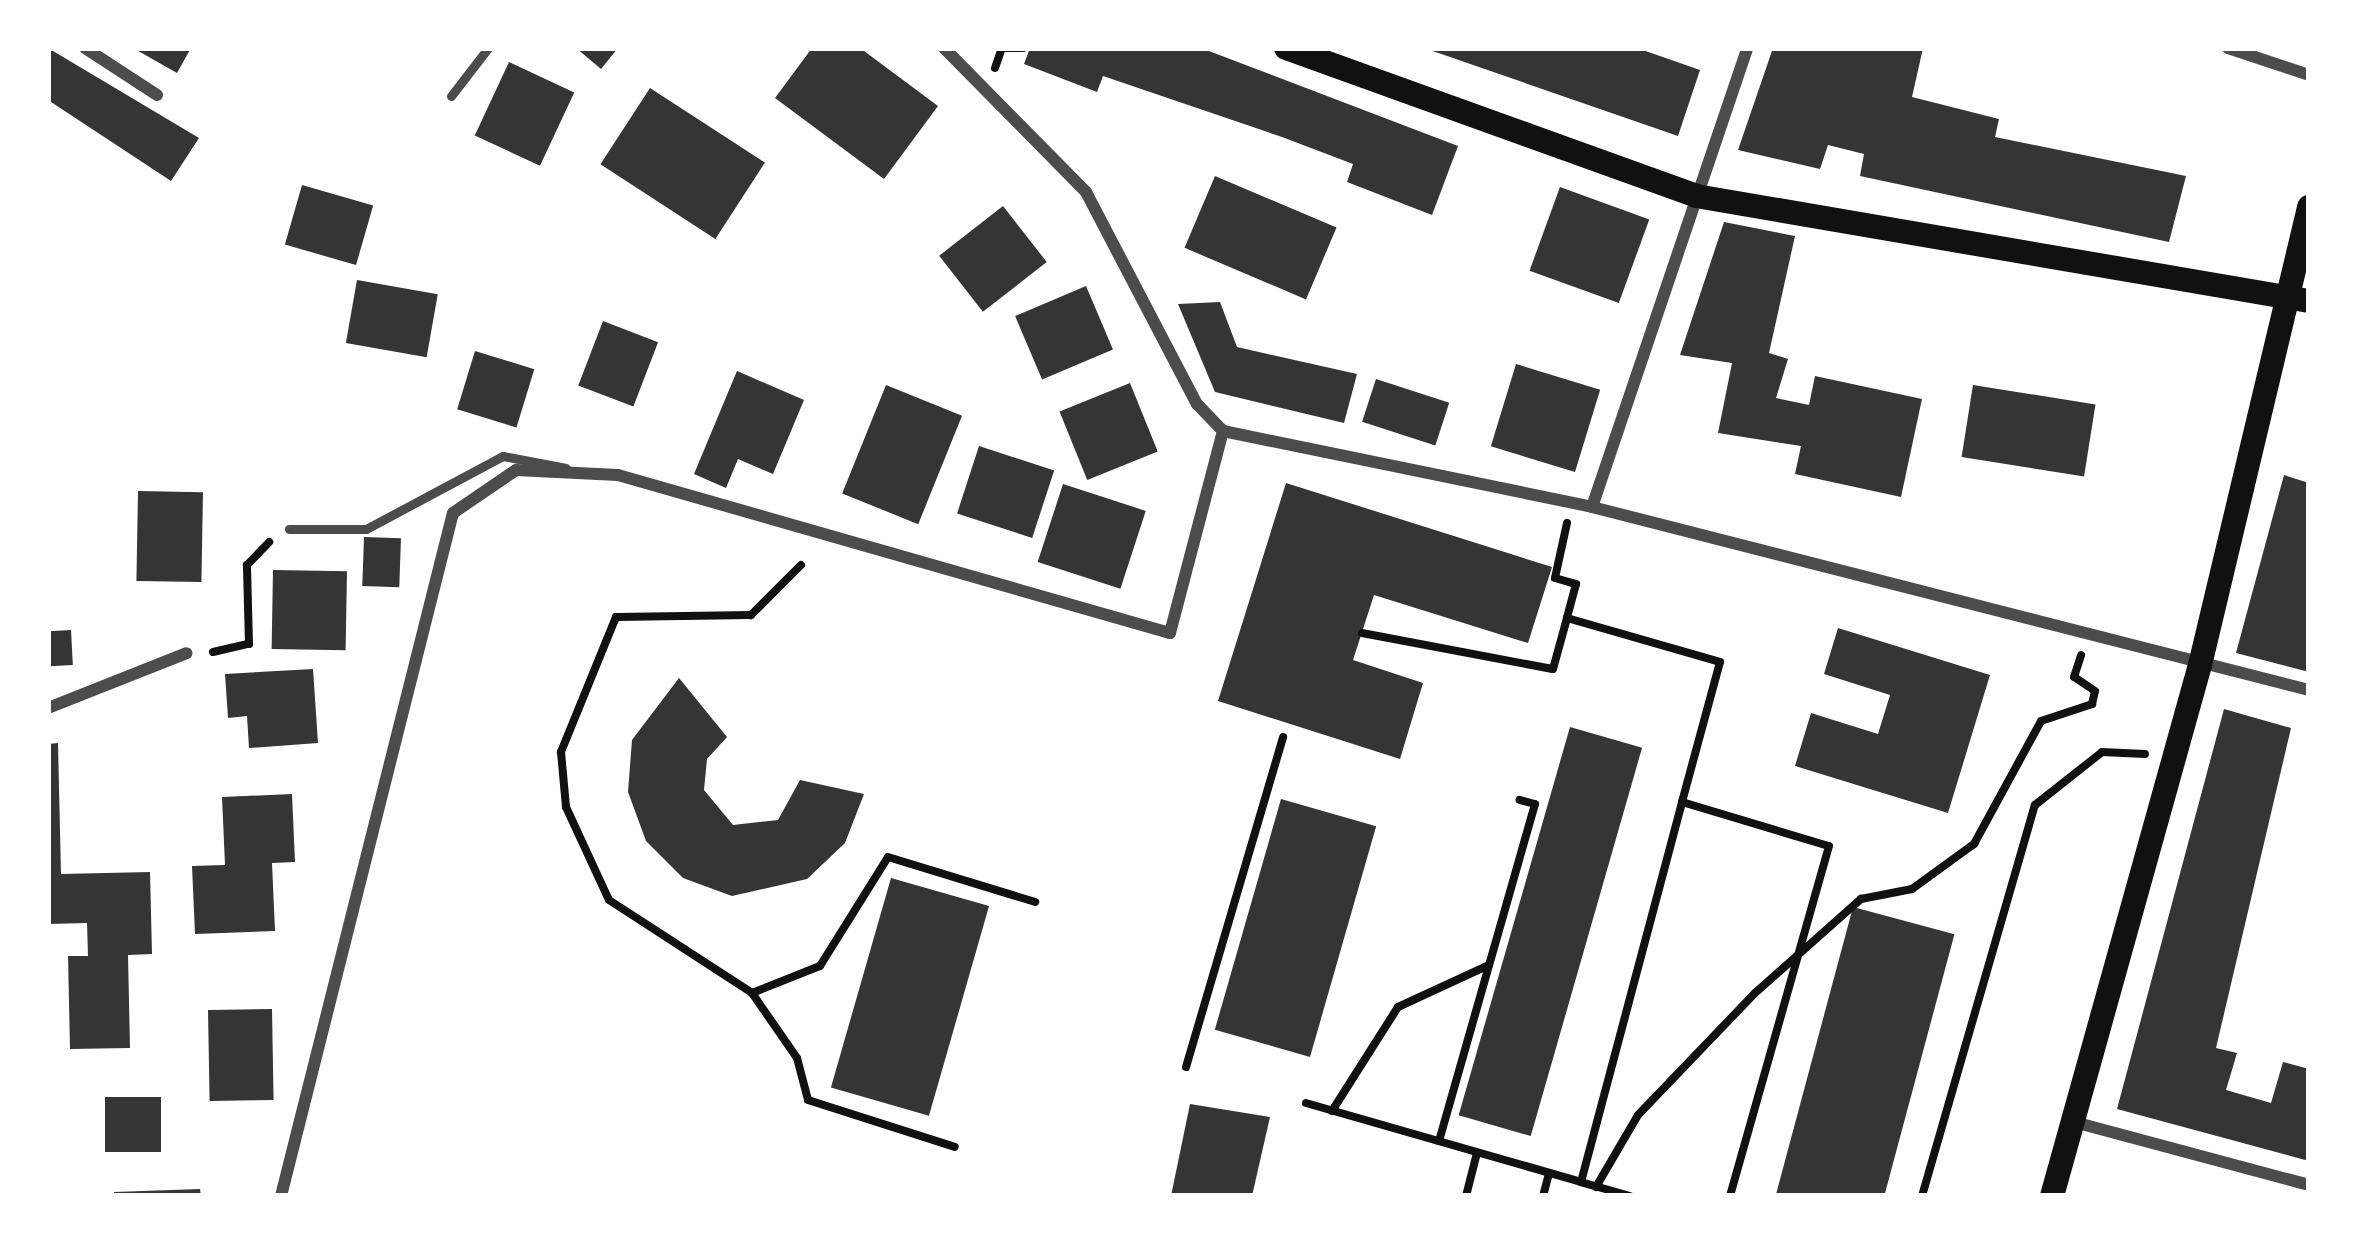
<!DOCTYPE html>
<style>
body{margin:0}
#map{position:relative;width:2357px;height:1244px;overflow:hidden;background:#fff;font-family:Poppins,sans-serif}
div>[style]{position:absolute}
.building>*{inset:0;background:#353535;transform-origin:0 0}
.path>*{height:8px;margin:-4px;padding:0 4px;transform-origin:4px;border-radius:4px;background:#111}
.service>*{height:9px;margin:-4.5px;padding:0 4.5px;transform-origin:4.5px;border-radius:4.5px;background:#4c4c4c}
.minor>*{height:12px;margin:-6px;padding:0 6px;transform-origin:6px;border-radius:6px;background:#4c4c4c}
.secondary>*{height:24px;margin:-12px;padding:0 12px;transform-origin:12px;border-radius:12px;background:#111}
span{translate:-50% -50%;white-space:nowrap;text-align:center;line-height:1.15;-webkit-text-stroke:12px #fff;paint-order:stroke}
.frame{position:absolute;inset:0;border:51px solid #fff;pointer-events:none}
</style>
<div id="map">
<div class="building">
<div style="clip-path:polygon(48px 48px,199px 138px,171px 181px,48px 100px)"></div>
<div style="clip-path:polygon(133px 48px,191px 48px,177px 73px)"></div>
<div style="clip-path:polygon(576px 48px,618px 48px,601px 69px)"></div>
<div style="clip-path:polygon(812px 48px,860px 48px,938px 106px,884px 179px,775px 98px)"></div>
<div style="clip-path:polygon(1030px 48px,1201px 48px,1458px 146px,1432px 215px,1347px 182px,1353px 164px,1282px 137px,1103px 76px,1097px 92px,1024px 64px)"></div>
<div style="clip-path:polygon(1424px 48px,1637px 48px,1700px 70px,1678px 136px)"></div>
<div style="clip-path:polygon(1773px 48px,1923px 48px,1912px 97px,1999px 119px,1995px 137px,2186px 176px,2169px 242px,1860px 176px,1864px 154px,1828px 145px,1820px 169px,1738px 150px)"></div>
<div style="left:509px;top:62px;width:72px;height:81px;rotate:25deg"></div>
<div style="left:650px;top:88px;width:137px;height:91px;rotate:33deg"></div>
<div style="left:1215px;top:176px;width:132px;height:78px;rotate:23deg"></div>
<div style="left:302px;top:185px;width:74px;height:62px;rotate:16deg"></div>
<div style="left:1560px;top:187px;width:95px;height:89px;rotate:20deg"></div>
<div style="left:1003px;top:206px;width:71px;height:81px;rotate:52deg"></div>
<div style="clip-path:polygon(1724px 222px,1795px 236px,1769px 353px,1788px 359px,1776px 398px,1809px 405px,1815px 376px,1922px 399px,1901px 497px,1795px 474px,1801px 446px,1718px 433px,1732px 363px,1680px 355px)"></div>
<div style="left:357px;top:280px;width:82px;height:64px;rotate:10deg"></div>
<div style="left:1086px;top:286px;width:69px;height:77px;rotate:67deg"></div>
<div style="clip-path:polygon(1220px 302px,1237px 347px,1357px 374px,1344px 423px,1215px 392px,1178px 304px)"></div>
<div style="left:603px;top:321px;width:59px;height:69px;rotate:21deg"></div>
<div style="left:475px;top:351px;width:62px;height:61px;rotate:17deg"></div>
<div style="left:1516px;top:364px;width:88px;height:86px;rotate:17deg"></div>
<div style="clip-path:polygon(737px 371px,804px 400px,773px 474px,738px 459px,726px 488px,694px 474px)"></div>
<div style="left:1376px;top:379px;width:77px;height:45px;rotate:18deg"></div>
<div style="left:1130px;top:383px;width:74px;height:76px;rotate:68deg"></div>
<div style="left:886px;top:385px;width:82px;height:117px;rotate:22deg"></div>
<div style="left:1973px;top:385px;width:124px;height:73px;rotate:9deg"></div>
<div style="left:979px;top:446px;width:79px;height:71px;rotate:18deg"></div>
<div style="clip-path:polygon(2284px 475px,2309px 483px,2309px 672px,2236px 653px)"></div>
<div style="clip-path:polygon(1286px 483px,1552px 567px,1528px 643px,1374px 595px,1353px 660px,1423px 683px,1400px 759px,1218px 701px)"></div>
<div style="left:1063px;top:484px;width:87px;height:82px;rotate:18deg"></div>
<div style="left:138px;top:491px;width:65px;height:90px;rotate:1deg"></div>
<div style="left:364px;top:537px;width:37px;height:49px;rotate:2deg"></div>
<div style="left:273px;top:570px;width:74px;height:79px;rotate:1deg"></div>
<div style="clip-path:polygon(1838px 628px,1990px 675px,1948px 813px,1795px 766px,1811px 713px,1878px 734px,1890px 695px,1824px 674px)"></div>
<div style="left:71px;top:630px;width:35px;height:23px;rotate:87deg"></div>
<div style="clip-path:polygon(313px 669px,318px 743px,249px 748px,247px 716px,228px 718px,225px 674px)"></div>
<div style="clip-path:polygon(679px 678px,727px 737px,707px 759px,704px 790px,733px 825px,778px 820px,800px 780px,864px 794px,845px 843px,807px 879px,732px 896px,683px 878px,646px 841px,628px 792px,632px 740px)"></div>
<div style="clip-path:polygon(2224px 709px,2291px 728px,2216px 1048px,2237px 1053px,2226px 1090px,2271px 1103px,2283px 1062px,2309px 1069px,2309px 1161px,2117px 1109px)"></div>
<div style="left:1570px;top:727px;width:75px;height:404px;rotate:16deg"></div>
<div style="clip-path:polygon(58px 743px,61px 874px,150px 872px,152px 954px,128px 955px,130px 1048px,70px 1049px,68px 956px,88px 956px,87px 923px,48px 924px,48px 744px)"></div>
<div style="clip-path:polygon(292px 794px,295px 862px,272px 863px,275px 931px,195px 934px,192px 866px,225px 865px,222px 797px)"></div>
<div style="left:1281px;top:799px;width:99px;height:240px;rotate:16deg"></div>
<div style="left:891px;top:878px;width:102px;height:218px;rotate:16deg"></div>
<div style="left:1853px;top:907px;width:105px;height:300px;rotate:15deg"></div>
<div style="left:272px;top:1009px;width:91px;height:64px;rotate:89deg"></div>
<div style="left:105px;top:1097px;width:56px;height:55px"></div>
<div style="clip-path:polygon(1190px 1104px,1270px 1117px,1252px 1196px,1171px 1196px)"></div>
<div style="clip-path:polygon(200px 1189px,201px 1196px,114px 1196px,114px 1192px)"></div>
</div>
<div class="path">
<div style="left:995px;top:68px;width:21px;rotate:-71deg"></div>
<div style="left:1002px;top:48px;width:21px"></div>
<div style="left:1567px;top:523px;width:56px;rotate:102.3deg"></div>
<div style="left:1555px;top:578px;width:22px;rotate:16deg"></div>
<div style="left:1576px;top:584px;width:35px;rotate:105deg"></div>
<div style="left:801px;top:565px;width:71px;rotate:135deg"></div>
<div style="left:751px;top:615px;width:135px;rotate:179.2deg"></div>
<div style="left:616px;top:617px;width:146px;rotate:112.2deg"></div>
<div style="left:561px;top:752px;width:55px;rotate:84.8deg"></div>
<div style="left:566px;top:807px;width:102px;rotate:65.2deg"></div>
<div style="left:609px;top:900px;width:171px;rotate:33deg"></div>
<div style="left:752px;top:993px;width:79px;rotate:55.3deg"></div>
<div style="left:797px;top:1058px;width:43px;rotate:75.3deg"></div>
<div style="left:808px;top:1100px;width:154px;rotate:17.7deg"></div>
<div style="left:1362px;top:633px;width:194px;rotate:10.7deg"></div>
<div style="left:1553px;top:669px;width:53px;rotate:-74.6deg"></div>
<div style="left:1567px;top:618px;width:159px;rotate:16deg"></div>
<div style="left:1720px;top:662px;width:145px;rotate:105.2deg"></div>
<div style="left:1682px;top:802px;width:153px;rotate:16.7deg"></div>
<div style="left:1829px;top:846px;width:364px;rotate:105.8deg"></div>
<div style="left:213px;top:652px;width:37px;rotate:-13deg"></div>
<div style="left:249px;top:644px;width:79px;rotate:-91.5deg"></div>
<div style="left:247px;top:565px;width:32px;rotate:-46deg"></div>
<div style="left:752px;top:993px;width:73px;rotate:-21.7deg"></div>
<div style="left:820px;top:966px;width:128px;rotate:-58deg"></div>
<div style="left:888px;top:857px;width:154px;rotate:17deg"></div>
<div style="left:1186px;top:1067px;width:344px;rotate:-73.6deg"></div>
<div style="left:1306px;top:1103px;width:286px;rotate:16deg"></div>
<div style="left:1332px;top:1111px;width:123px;rotate:-57.6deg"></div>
<div style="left:1398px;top:1007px;width:100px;rotate:-24.8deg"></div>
<div style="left:1439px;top:1141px;width:350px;rotate:-74.1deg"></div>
<div style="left:1535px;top:804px;width:16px;rotate:-165deg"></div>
<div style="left:1596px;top:1187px;width:83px;rotate:-59.7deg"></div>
<div style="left:1638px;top:1115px;width:169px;rotate:-46.2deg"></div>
<div style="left:1755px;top:993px;width:142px;rotate:-41.6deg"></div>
<div style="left:1861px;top:899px;width:52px;rotate:-11.1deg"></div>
<div style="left:1912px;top:889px;width:77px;rotate:-36deg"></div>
<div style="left:1974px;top:844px;width:140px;rotate:-61.4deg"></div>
<div style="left:2041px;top:721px;width:54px;rotate:-18.4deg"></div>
<div style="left:2092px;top:704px;width:13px;rotate:-77deg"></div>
<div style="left:2095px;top:691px;width:25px;rotate:-146deg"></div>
<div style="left:2074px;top:677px;width:23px;rotate:-72deg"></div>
<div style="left:1466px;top:1196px;width:44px;rotate:-75.7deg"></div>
<div style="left:1543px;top:1196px;width:23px;rotate:-75deg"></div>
<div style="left:1630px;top:1196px;width:51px;rotate:-164.1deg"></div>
<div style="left:1581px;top:1182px;width:393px;rotate:-75.1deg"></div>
<div style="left:1922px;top:1196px;width:407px;rotate:-73.9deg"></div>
<div style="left:2035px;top:805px;width:85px;rotate:-38.3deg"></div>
<div style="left:2102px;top:752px;width:43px;rotate:2.7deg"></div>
</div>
<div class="service">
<div style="left:451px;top:96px;width:61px;rotate:-52.4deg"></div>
<div style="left:289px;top:529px;width:77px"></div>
<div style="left:366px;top:529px;width:155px;rotate:-28.1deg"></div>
<div style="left:503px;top:456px;width:64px;rotate:10.8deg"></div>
</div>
<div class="minor">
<div style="left:85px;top:48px;width:86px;rotate:33.1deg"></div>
<div style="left:944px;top:48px;width:202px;rotate:45.4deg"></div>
<div style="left:1086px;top:192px;width:239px;rotate:62.4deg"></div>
<div style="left:1197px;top:404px;width:37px;rotate:46deg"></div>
<div style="left:2228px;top:48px;width:85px;rotate:18.4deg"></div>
<div style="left:1223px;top:431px;width:377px;rotate:11.6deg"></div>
<div style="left:1592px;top:507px;width:740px;rotate:14.32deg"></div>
<div style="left:1592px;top:507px;width:484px;rotate:-71.3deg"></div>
<div style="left:48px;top:708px;width:149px;rotate:-21.6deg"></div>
<div style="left:2074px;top:1122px;width:243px;rotate:15deg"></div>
<div style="left:281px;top:1196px;width:704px;rotate:-75.87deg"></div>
<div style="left:453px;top:513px;width:76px;rotate:-34.3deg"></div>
<div style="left:516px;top:470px;width:102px;rotate:2.8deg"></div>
<div style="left:618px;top:475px;width:574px;rotate:15.97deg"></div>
<div style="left:1170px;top:633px;width:209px;rotate:-75.3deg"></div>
</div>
<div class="secondary">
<div style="left:1286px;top:48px;width:436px;rotate:19.8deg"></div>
<div style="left:1696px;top:196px;width:622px;rotate:9.72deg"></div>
<div style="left:2052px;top:1196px;width:551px;rotate:-74.43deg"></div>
<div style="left:2200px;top:665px;width:471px;rotate:-76.6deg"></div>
</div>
<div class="frame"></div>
</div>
